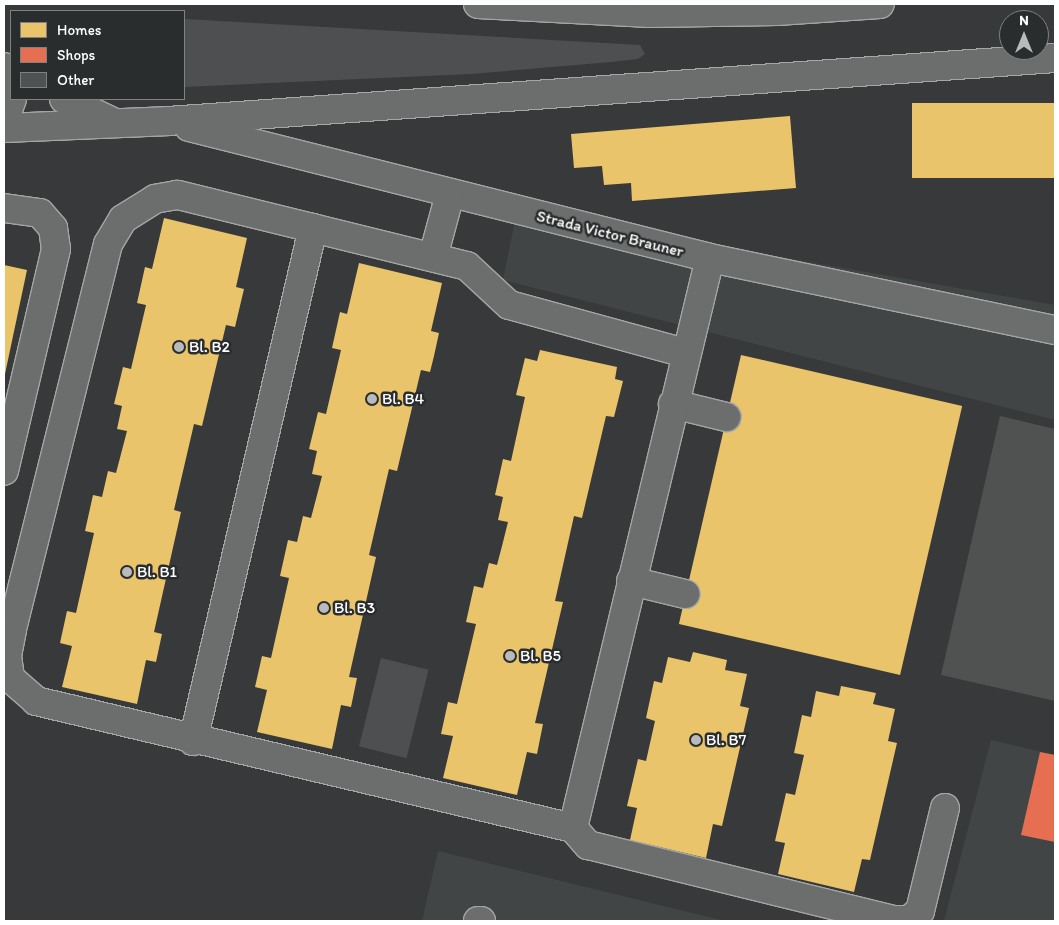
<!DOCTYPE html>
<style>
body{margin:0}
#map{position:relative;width:1059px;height:925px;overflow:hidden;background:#38393a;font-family:Itim,sans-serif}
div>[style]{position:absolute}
.built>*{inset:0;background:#424546}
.green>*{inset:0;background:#4d4f50;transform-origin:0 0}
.homes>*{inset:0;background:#e9c46a;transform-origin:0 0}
.shops>*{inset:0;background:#e76f51}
.building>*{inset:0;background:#505151}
.roads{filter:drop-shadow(1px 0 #a5a6a6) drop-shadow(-1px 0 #a5a6a6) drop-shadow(0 1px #a5a6a6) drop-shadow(0 -1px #a5a6a6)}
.minor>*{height:28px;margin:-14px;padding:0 14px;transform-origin:14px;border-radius:14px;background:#6c6d6d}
.dots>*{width:14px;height:14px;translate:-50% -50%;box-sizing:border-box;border:2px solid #2a2d2e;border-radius:50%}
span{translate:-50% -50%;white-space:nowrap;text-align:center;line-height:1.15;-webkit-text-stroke:5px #2a2d2e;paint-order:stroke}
.street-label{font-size:16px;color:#fff}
.poi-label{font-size:16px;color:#fff}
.left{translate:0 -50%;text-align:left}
.frame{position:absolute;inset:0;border:5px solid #fff;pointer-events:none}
.legend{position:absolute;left:10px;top:10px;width:175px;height:90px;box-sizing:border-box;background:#2a2d2e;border:1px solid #7f8182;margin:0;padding:6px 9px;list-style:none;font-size:15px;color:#fff}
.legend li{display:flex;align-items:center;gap:10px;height:25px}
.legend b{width:25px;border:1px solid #7f8182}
.north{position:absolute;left:999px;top:10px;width:50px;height:50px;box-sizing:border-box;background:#2a2d2e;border:1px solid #7f8182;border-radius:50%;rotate:0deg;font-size:14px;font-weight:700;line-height:20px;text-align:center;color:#fff}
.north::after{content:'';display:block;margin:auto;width:18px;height:22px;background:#b9baba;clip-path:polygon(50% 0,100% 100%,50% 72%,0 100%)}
</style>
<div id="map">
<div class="built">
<div style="clip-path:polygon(517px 211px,1055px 305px,1055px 420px,503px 280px)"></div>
<div style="clip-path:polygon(991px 740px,1055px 755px,1055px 921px,944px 921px)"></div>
<div style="clip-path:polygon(438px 851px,725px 921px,422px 921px)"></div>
</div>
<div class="green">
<div style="clip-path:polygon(184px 19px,640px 45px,645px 54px,638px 59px,611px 62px,471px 74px,184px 87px)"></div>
<div style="left:381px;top:658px;width:49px;height:91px;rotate:14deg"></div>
</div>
<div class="homes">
<div style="left:1055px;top:103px;width:75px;height:143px;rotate:90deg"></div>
<div style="clip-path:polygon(790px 116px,796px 188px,632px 201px,631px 183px,604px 185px,602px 166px,574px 168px,571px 134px)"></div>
<div style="clip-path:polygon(164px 218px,247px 238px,236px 287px,244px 289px,235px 327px,226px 325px,202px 426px,194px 424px,174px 510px,181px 512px,154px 632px,162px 634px,156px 662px,146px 660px,137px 704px,62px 687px,72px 646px,60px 643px,67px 611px,76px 613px,94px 533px,85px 531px,93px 495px,102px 497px,108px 471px,116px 473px,127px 431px,117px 429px,122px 406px,114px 404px,123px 367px,131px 369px,146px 305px,137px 303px,145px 267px,152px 269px)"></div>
<div style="clip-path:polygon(359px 263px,442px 283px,431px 331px,439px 333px,434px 356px,430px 372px,421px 370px,397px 471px,389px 469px,369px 555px,376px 557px,349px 677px,357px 678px,351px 707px,341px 705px,332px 749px,257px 732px,267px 690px,255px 687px,262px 656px,271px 658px,289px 578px,280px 576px,288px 540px,297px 542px,303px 516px,311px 518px,322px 476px,312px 474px,317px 451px,309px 449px,318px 412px,326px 414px,341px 350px,332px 348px,340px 312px,347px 314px)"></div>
<div style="clip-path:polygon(4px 265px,27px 270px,5px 374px,4px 374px)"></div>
<div style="clip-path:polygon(540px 350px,617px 367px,615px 379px,623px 381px,614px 417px,606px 416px,582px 518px,574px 516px,555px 601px,563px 602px,535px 723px,543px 724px,537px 754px,527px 752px,517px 795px,443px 778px,453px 736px,441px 734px,448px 702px,457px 704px,461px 687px,476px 624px,466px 622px,474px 586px,483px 588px,489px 563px,497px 565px,502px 546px,508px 522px,498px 520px,503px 497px,495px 495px,503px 459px,511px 461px,525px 397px,516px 395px,525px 358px,537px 361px)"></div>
<div style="left:741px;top:355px;width:227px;height:276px;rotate:13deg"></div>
<div style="clip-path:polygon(693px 652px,727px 660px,725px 670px,747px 674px,740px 706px,749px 708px,722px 826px,713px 824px,706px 858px,630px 840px,637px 808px,627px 806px,638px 759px,646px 761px,655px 721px,646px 718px,654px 681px,662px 683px,668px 657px,690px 662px)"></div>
<div style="clip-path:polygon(841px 686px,876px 693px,873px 704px,895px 709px,888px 741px,897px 743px,870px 860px,862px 859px,854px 892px,778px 874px,785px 843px,775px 841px,786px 793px,795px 795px,804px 755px,794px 753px,802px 715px,811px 717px,816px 691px,839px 696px)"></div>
</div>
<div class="shops">
<div style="clip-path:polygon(1040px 752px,1055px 755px,1055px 842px,1021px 835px)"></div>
</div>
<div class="building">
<div style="clip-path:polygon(1000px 416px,1055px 429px,1055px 701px,941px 675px)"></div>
</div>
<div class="roads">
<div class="minor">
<div style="left:478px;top:4px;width:172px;rotate:3deg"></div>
<div style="left:650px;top:13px;width:127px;rotate:-0.9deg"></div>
<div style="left:777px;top:11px;width:103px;rotate:-3.9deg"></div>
<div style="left:4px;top:67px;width:16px;rotate:63deg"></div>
<div style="left:64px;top:99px;width:54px;rotate:25.1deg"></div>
<div style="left:4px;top:120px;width:22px;rotate:-69deg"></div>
<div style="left:189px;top:127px;width:537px;rotate:14.11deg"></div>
<div style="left:710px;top:258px;width:352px;rotate:11.8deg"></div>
<div style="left:4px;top:128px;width:164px;rotate:-2.4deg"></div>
<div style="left:168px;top:121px;width:889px;rotate:-4.06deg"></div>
<div style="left:4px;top:208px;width:36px;rotate:8deg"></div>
<div style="left:40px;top:213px;width:20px;rotate:49deg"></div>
<div style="left:53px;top:228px;width:21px;rotate:82deg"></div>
<div style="left:56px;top:249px;width:228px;rotate:103.2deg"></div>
<div style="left:433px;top:257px;width:65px;rotate:-74.9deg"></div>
<div style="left:685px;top:353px;width:182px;rotate:-164.7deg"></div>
<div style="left:509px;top:305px;width:57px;rotate:-137.1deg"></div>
<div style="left:467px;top:266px;width:299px;rotate:-166.2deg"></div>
<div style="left:177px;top:195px;width:22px;rotate:170deg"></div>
<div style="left:155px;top:199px;width:38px;rotate:148deg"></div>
<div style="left:123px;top:219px;width:29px;rotate:121deg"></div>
<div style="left:108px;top:244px;width:398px;rotate:104deg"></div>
<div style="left:12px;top:630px;width:26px;rotate:101deg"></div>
<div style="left:7px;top:656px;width:22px;rotate:82deg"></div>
<div style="left:10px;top:678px;width:35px;rotate:41deg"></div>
<div style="left:36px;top:701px;width:552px;rotate:13.31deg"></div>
<div style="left:573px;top:828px;width:23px;rotate:49deg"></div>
<div style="left:588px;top:845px;width:314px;rotate:13.8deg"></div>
<div style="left:893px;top:920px;width:16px"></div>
<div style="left:909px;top:920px;width:14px;rotate:-39deg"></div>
<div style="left:920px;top:911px;width:106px;rotate:-76.4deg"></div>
<div style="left:673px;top:404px;width:55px;rotate:13.8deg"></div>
<div style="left:631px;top:581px;width:56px;rotate:13.5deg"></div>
<div style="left:193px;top:741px;width:527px;rotate:-76.83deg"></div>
<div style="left:573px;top:828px;width:586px;rotate:-76.49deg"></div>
<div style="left:478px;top:921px;width:3px"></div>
</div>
</div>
<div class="dots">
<div style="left:179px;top:347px;background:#b9baba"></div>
<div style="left:372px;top:399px;background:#b9baba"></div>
<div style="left:127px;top:572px;background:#b9baba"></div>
<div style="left:324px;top:608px;background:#b9baba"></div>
<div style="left:510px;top:656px;background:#b9baba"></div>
<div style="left:696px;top:740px;background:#b9baba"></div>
</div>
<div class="street-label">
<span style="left:610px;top:234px;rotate:14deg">Strada Victor Brauner</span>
</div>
<div class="poi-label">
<span class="left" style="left:189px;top:347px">Bl. B2</span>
<span class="left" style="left:382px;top:399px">Bl. B4</span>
<span class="left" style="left:137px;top:572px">Bl. B1</span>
<span class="left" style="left:334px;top:608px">Bl. B3</span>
<span class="left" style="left:520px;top:656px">Bl. B5</span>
<span class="left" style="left:706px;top:740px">Bl. B7</span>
</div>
<div class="frame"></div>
<ul class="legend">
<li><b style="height:14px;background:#e9c46a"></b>Homes</li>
<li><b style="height:14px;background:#e76f51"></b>Shops</li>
<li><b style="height:14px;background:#505151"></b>Other</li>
</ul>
<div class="north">N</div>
</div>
